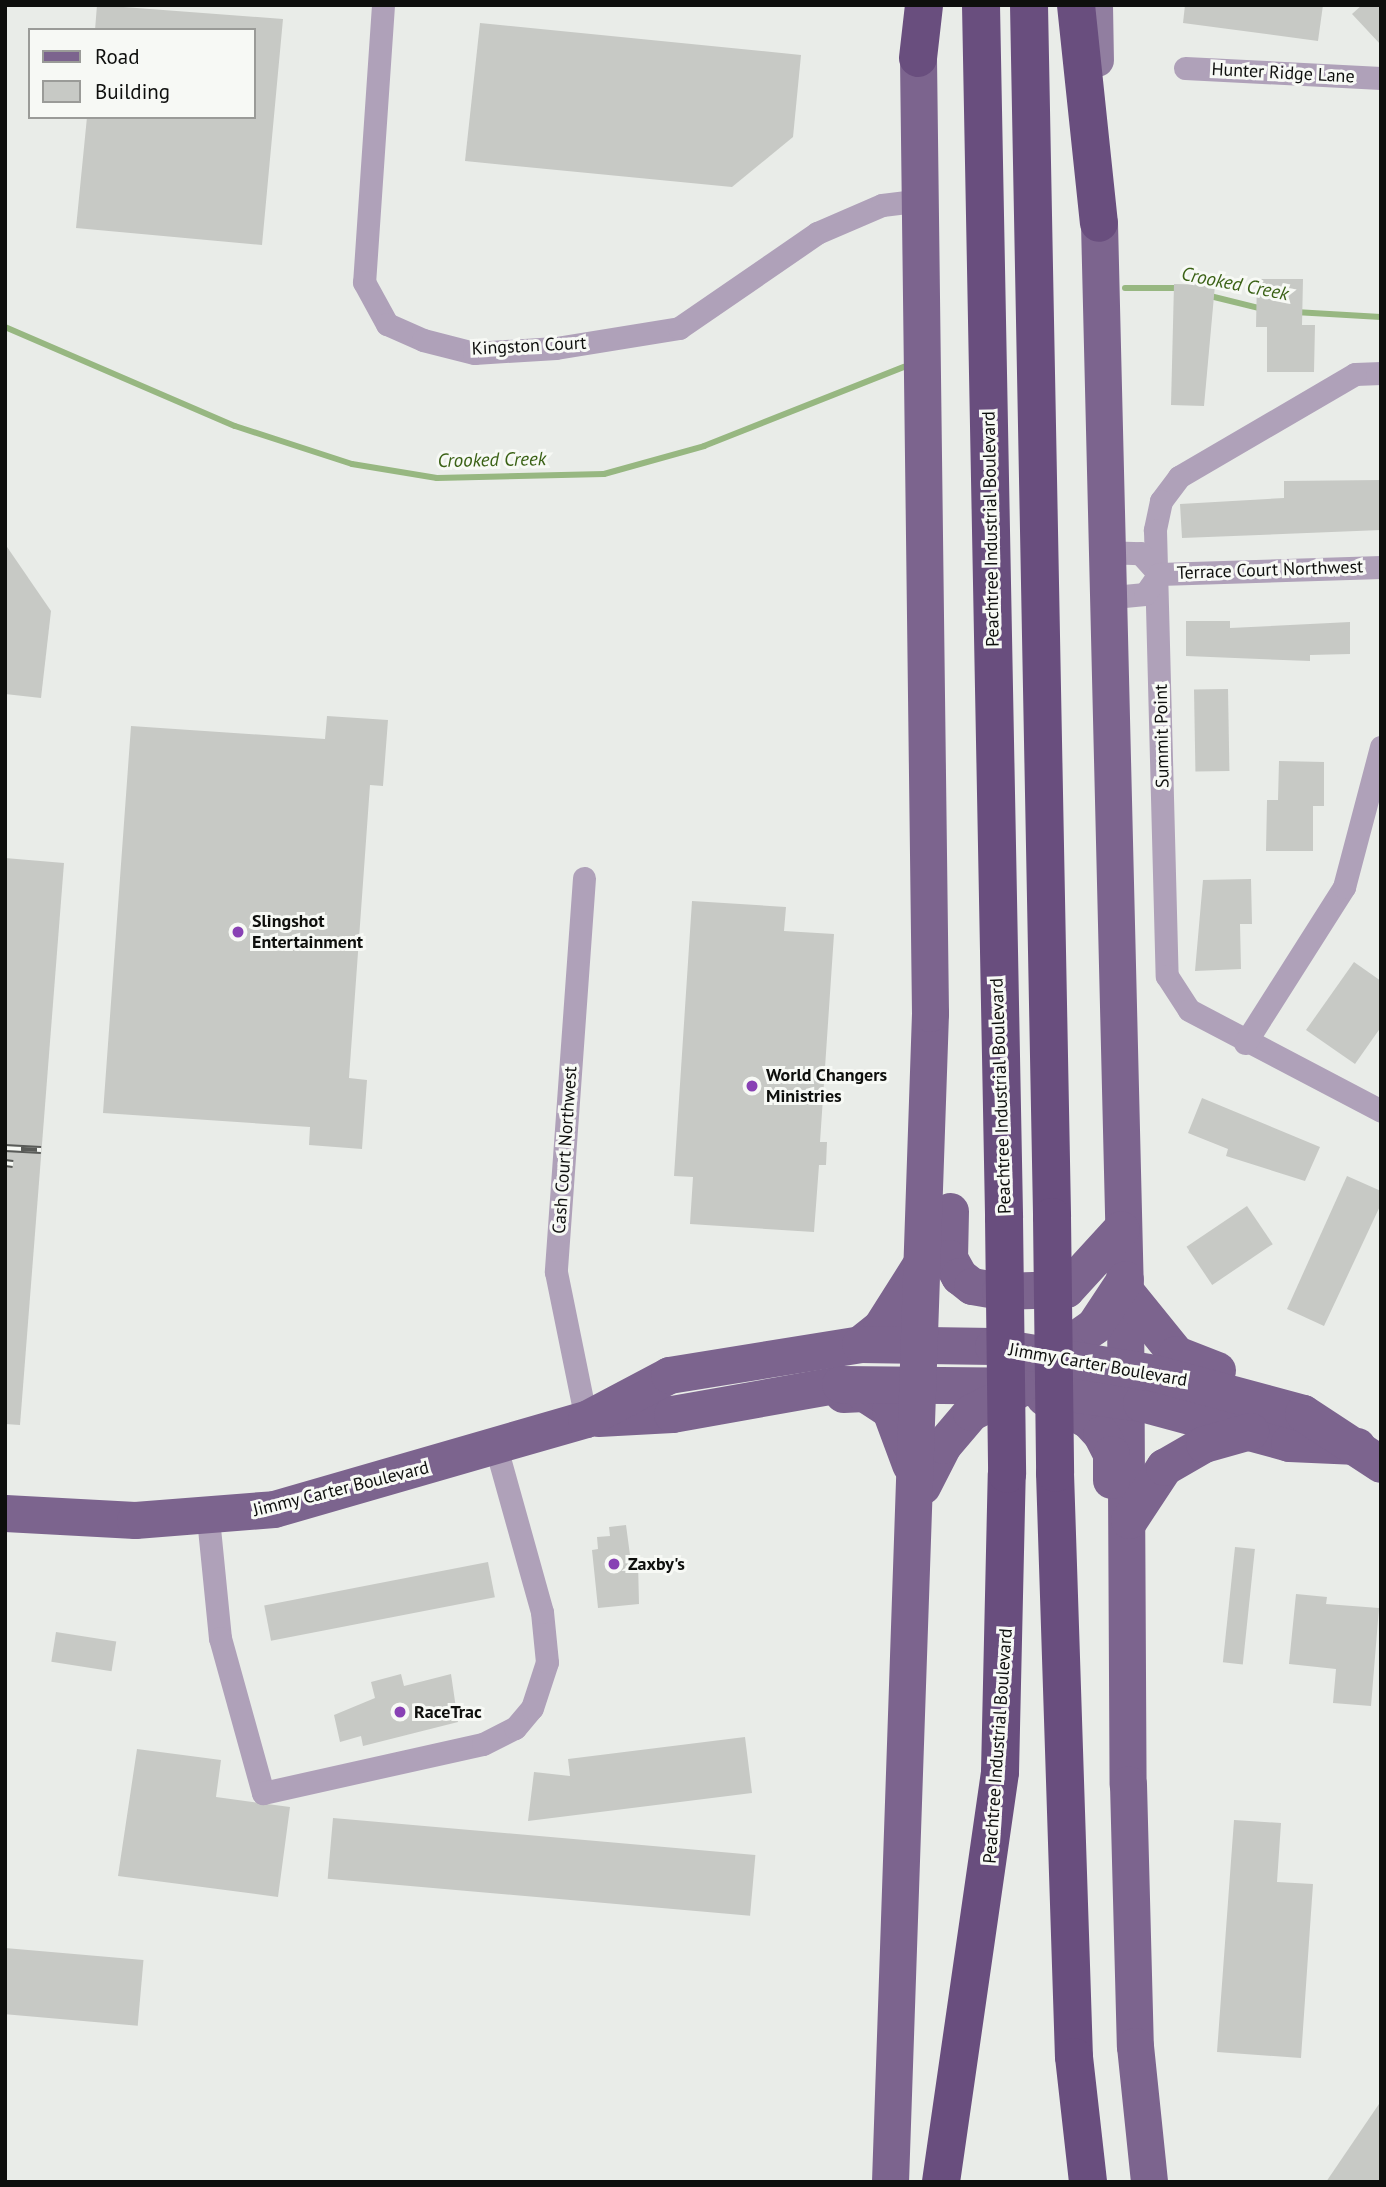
<!DOCTYPE html>
<style>
body{margin:0}
#map{position:relative;width:1386px;height:2187px;overflow:hidden;background:#e9ece8;font-family:"PT Sans",sans-serif}
div>[style]{position:absolute}
.stream>*{height:6px;margin:-3px;padding:0 3px;transform-origin:3px;border-radius:3px;background:#97b781}
.building>*{inset:0;background:#c7c9c5;transform-origin:0 0}
.street>*{height:23px;margin:-11.5px;padding:0 11.5px;transform-origin:11.5px;border-radius:11.5px;background:#afa1b9}
.secondary>*{height:33px;margin:-16.5px;padding:0 16.5px;transform-origin:16.5px;border-radius:16.5px;background:#917ea0}
.primary>*{height:37px;margin:-18.5px;padding:0 18.5px;transform-origin:18.5px;border-radius:18.5px;background:#7c648e}
.highway>*{height:38px;margin:-19px;padding:0 19px;transform-origin:19px;border-radius:19px;background:#694e7e}
.rail>*{height:8px;margin-top:-4px;transform-origin:0;background:repeating-linear-gradient(90deg,#f7f9f5 0 16px,#595b58 0 32px);box-sizing:border-box;border-block:2px solid #595b58}
.highway-bridge>*{height:38px;margin:-19px;padding:0 19px;transform-origin:19px;border-radius:19px;background:#694e7e}
.dots>*{width:19px;height:19px;translate:-50% -50%;box-sizing:border-box;border:4px solid #f7f9f5;border-radius:50%}
span{translate:-50% -50%;white-space:nowrap;text-align:center;line-height:1.15;-webkit-text-stroke:6px #f7f9f5;paint-order:stroke}
.street-label{font-size:18px;color:#0e0f0d}
.poi-label{font-size:18px;color:#0e0f0d;font-weight:700}
.left{translate:0 -50%;text-align:left}
.water-label{font-size:19px;color:#3a6115;font-style:italic}
.frame{position:absolute;inset:0;border:7px solid #0e0f0d;pointer-events:none}
.legend{position:absolute;left:28px;top:28px;width:228px;height:91px;box-sizing:border-box;background:#f7f9f5;border:2px solid #9a9b98;margin:0;padding:9px 12px;list-style:none;font-size:21px;color:#0e0f0d}
.legend li{display:flex;align-items:center;gap:14px;height:35px}
.legend b{width:35px;border:2px solid #9a9b98}
</style>
<div id="map">
<div class="stream">
<div style="left:1125px;top:288px;width:57px"></div>
<div style="left:1206px;top:295px;width:59px;rotate:13.8deg"></div>
<div style="left:1295px;top:312px;width:86px;rotate:3.3deg"></div>
<div style="left:5px;top:327px;width:250px;rotate:23.3deg"></div>
<div style="left:235px;top:426px;width:123px;rotate:18deg"></div>
<div style="left:352px;top:464px;width:86px;rotate:9.4deg"></div>
<div style="left:437px;top:478px;width:167px;rotate:-1.4deg"></div>
<div style="left:604px;top:474px;width:104px;rotate:-15.6deg"></div>
<div style="left:704px;top:446px;width:215px;rotate:-21.6deg"></div>
</div>
<div class="building">
<div style="clip-path:polygon(97px 5px,283px 19px,262px 245px,76px 228px,87px 117px,254px 117px,254px 30px,95px 30px)"></div>
<div style="clip-path:polygon(1185px 5px,1323px 5px,1318px 41px,1183px 23px)"></div>
<div style="clip-path:polygon(1362px 5px,1381px 5px,1381px 45px,1352px 14px)"></div>
<div style="clip-path:polygon(480px 23px,801px 55px,793px 137px,732px 187px,465px 161px)"></div>
<div style="clip-path:polygon(1257px 279px,1303px 279px,1302px 325px,1315px 325px,1314px 372px,1267px 372px,1267px 327px,1256px 327px)"></div>
<div style="clip-path:polygon(1174px 284px,1215px 285px,1204px 406px,1171px 405px)"></div>
<div style="clip-path:polygon(1381px 480px,1381px 530px,1182px 538px,1180px 504px,1284px 498px,1284px 481px)"></div>
<div style="clip-path:polygon(5px 544px,51px 611px,41px 698px,5px 694px)"></div>
<div style="clip-path:polygon(1186px 621px,1230px 621px,1230px 628px,1350px 622px,1350px 654px,1310px 655px,1310px 661px,1186px 656px)"></div>
<div style="left:1228px;top:689px;width:82px;height:34px;rotate:89deg"></div>
<div style="clip-path:polygon(327px 716px,388px 720px,383px 786px,370px 785px,349px 1078px,367px 1080px,362px 1149px,309px 1145px,310px 1127px,103px 1113px,131px 726px,325px 739px)"></div>
<div style="clip-path:polygon(1279px 761px,1324px 762px,1324px 806px,1313px 806px,1313px 851px,1266px 851px,1267px 800px,1278px 800px)"></div>
<div style="clip-path:polygon(5px 858px,64px 863px,20px 1425px,5px 1424px)"></div>
<div style="clip-path:polygon(1251px 879px,1252px 924px,1240px 924px,1241px 969px,1195px 971px,1203px 880px)"></div>
<div style="clip-path:polygon(692px 901px,786px 907px,784px 931px,834px 934px,820px 1142px,827px 1142px,826px 1165px,819px 1165px,814px 1232px,690px 1224px,693px 1177px,674px 1176px)"></div>
<div style="clip-path:polygon(1354px 962px,1381px 981px,1381px 1027px,1355px 1064px,1306px 1030px)"></div>
<div style="clip-path:polygon(1202px 1098px,1320px 1147px,1305px 1181px,1226px 1156px,1228px 1149px,1188px 1133px)"></div>
<div style="clip-path:polygon(1347px 1176px,1381px 1191px,1381px 1204px,1324px 1326px,1287px 1309px)"></div>
<div style="left:1247px;top:1206px;width:46px;height:73px;rotate:56deg"></div>
<div style="clip-path:polygon(626px 1525px,630px 1555px,638px 1562px,639px 1604px,598px 1608px,592px 1550px,598px 1549px,597px 1537px,610px 1536px,609px 1527px)"></div>
<div style="left:1235px;top:1547px;width:20px;height:116px;rotate:6deg"></div>
<div style="left:488px;top:1562px;width:36px;height:228px;rotate:79deg"></div>
<div style="clip-path:polygon(1296px 1594px,1327px 1597px,1326px 1604px,1379px 1608px,1371px 1706px,1333px 1703px,1336px 1669px,1289px 1664px)"></div>
<div style="left:56px;top:1632px;width:61px;height:30px;rotate:9deg"></div>
<div style="clip-path:polygon(401px 1674px,404px 1686px,451px 1674px,458px 1722px,363px 1746px,361px 1736px,340px 1742px,334px 1715px,375px 1698px,371px 1682px)"></div>
<div style="clip-path:polygon(745px 1737px,752px 1793px,528px 1821px,534px 1772px,570px 1776px,568px 1759px)"></div>
<div style="clip-path:polygon(137px 1749px,221px 1760px,216px 1797px,290px 1807px,278px 1897px,118px 1876px)"></div>
<div style="left:333px;top:1818px;width:424px;height:61px;rotate:5deg"></div>
<div style="clip-path:polygon(1234px 1820px,1281px 1823px,1277px 1882px,1313px 1884px,1301px 2058px,1217px 2052px)"></div>
<div style="left:5px;top:1948px;width:139px;height:66px;rotate:5deg"></div>
<div style="clip-path:polygon(1381px 2101px,1381px 2182px,1326px 2182px)"></div>
</div>
<div class="street">
<div style="left:383px;top:5px;width:278px;rotate:93.9deg"></div>
<div style="left:364px;top:282px;width:48px;rotate:61.3deg"></div>
<div style="left:387px;top:324px;width:39px;rotate:24deg"></div>
<div style="left:423px;top:340px;width:53px;rotate:14.3deg"></div>
<div style="left:474px;top:353px;width:82px;rotate:-3.5deg"></div>
<div style="left:556px;top:348px;width:125px;rotate:-9.2deg"></div>
<div style="left:679px;top:328px;width:168px;rotate:-34.5deg"></div>
<div style="left:817px;top:233px;width:71px;rotate:-23.3deg"></div>
<div style="left:882px;top:205px;width:39px;rotate:-7deg"></div>
<div style="left:1185px;top:68px;width:196px;rotate:2.9deg"></div>
<div style="left:1381px;top:373px;width:26px;rotate:178deg"></div>
<div style="left:1355px;top:374px;width:204px;rotate:149.7deg"></div>
<div style="left:1179px;top:477px;width:30px;rotate:127deg"></div>
<div style="left:1161px;top:501px;width:30px;rotate:102deg"></div>
<div style="left:1155px;top:530px;width:446px;rotate:88.5deg"></div>
<div style="left:1167px;top:976px;width:40px;rotate:57.1deg"></div>
<div style="left:1189px;top:1010px;width:217px;rotate:27.7deg"></div>
<div style="left:1103px;top:552px;width:37px;rotate:2deg"></div>
<div style="left:1140px;top:553px;width:28px;rotate:48deg"></div>
<div style="left:1159px;top:574px;width:222px;rotate:-1.8deg"></div>
<div style="left:1103px;top:598px;width:42px;rotate:-5.4deg"></div>
<div style="left:1145px;top:594px;width:24px;rotate:-55deg"></div>
<div style="left:584px;top:878px;width:395px;rotate:94.1deg"></div>
<div style="left:556px;top:1272px;width:150px;rotate:78.5deg"></div>
<div style="left:1245px;top:1043px;width:185px;rotate:-57.6deg"></div>
<div style="left:1344px;top:887px;width:145px;rotate:-75.2deg"></div>
<div style="left:208px;top:1518px;width:121px;rotate:84.3deg"></div>
<div style="left:220px;top:1638px;width:161px;rotate:74.5deg"></div>
<div style="left:263px;top:1793px;width:225px;rotate:-12.6deg"></div>
<div style="left:483px;top:1744px;width:36px;rotate:-27deg"></div>
<div style="left:515px;top:1728px;width:26px;rotate:-50deg"></div>
<div style="left:532px;top:1708px;width:48px;rotate:-71.9deg"></div>
<div style="left:547px;top:1662px;width:50px;rotate:-95.7deg"></div>
<div style="left:542px;top:1612px;width:171px;rotate:-105.6deg"></div>
</div>
<div class="secondary">
<div style="left:1096px;top:5px;width:55px;rotate:89deg"></div>
</div>
<div class="primary">
<div style="left:1099px;top:223px;width:1068px;rotate:88.61deg"></div>
<div style="left:1125px;top:1291px;width:493px;rotate:89.7deg"></div>
<div style="left:1128px;top:1784px;width:262px;rotate:88.5deg"></div>
<div style="left:1135px;top:2046px;width:137px;rotate:84.1deg"></div>
<div style="left:950px;top:1211px;width:47px;rotate:91.2deg"></div>
<div style="left:949px;top:1258px;width:21px;rotate:61deg"></div>
<div style="left:959px;top:1276px;width:16px;rotate:38deg"></div>
<div style="left:972px;top:1286px;width:28px;rotate:10deg"></div>
<div style="left:1000px;top:1291px;width:66px;rotate:-1.7deg"></div>
<div style="left:1066px;top:1289px;width:81px;rotate:-47.5deg"></div>
<div style="left:1125px;top:1291px;width:81px;rotate:51deg"></div>
<div style="left:1176px;top:1354px;width:44px;rotate:21.3deg"></div>
<div style="left:860px;top:1344px;width:27px;rotate:-39deg"></div>
<div style="left:881px;top:1327px;width:71px;rotate:-57.7deg"></div>
<div style="left:1044px;top:1361px;width:61px;rotate:-35deg"></div>
<div style="left:1094px;top:1326px;width:56px;rotate:-56.6deg"></div>
<div style="left:843px;top:1394px;width:21px;rotate:-3deg"></div>
<div style="left:864px;top:1393px;width:31px;rotate:33deg"></div>
<div style="left:890px;top:1410px;width:58px;rotate:69.7deg"></div>
<div style="left:1044px;top:1397px;width:50px;rotate:27.6deg"></div>
<div style="left:1088px;top:1420px;width:19px;rotate:47deg"></div>
<div style="left:1101px;top:1434px;width:22px;rotate:63deg"></div>
<div style="left:1111px;top:1454px;width:26px;rotate:90deg"></div>
<div style="left:598px;top:1418px;width:74px;rotate:-3.1deg"></div>
<div style="left:672px;top:1414px;width:171px;rotate:-10.1deg"></div>
<div style="left:840px;top:1384px;width:180px;rotate:0.6deg"></div>
<div style="left:1020px;top:1386px;width:122px;rotate:8deg"></div>
<div style="left:1141px;top:1403px;width:153px;rotate:15.1deg"></div>
<div style="left:1289px;top:1443px;width:68px;rotate:2.5deg"></div>
<div style="left:922px;top:1486px;width:46px;rotate:-62.9deg"></div>
<div style="left:943px;top:1445px;width:43px;rotate:-49.7deg"></div>
<div style="left:971px;top:1412px;width:51px;rotate:-25.6deg"></div>
<div style="left:5px;top:1513px;width:130px;rotate:3.1deg"></div>
<div style="left:135px;top:1520px;width:139px;rotate:-4.5deg"></div>
<div style="left:274px;top:1509px;width:325px;rotate:-16.1deg"></div>
<div style="left:586px;top:1419px;width:94px;rotate:-27.9deg"></div>
<div style="left:669px;top:1375px;width:193px;rotate:-9.2deg"></div>
<div style="left:860px;top:1344px;width:133px;rotate:0.9deg"></div>
<div style="left:993px;top:1346px;width:164px;rotate:9.5deg"></div>
<div style="left:1155px;top:1373px;width:153px;rotate:15.1deg"></div>
<div style="left:1303px;top:1413px;width:93px;rotate:33.2deg"></div>
<div style="left:1129px;top:1520px;width:64px;rotate:-56.6deg"></div>
<div style="left:1164px;top:1467px;width:46px;rotate:-29.9deg"></div>
<div style="left:1204px;top:1444px;width:48px;rotate:-15.8deg"></div>
<div style="left:890px;top:2182px;width:1170px;rotate:-88.04deg"></div>
<div style="left:930px;top:1013px;width:955px;rotate:-90.72deg"></div>
</div>
<div class="highway">
<div style="left:981px;top:5px;width:1213px;rotate:88.91deg"></div>
<div style="left:1029px;top:5px;width:1212px;rotate:88.91deg"></div>
<div style="left:1076px;top:5px;width:219px;rotate:84deg"></div>
<div style="left:918px;top:58px;width:53px;rotate:-83.5deg"></div>
<div style="left:1055px;top:1473px;width:584px;rotate:88.14deg"></div>
<div style="left:1074px;top:2057px;width:126px;rotate:83.6deg"></div>
<div style="left:941px;top:2182px;width:414px;rotate:-81.8deg"></div>
<div style="left:1000px;top:1772px;width:298px;rotate:-88.7deg"></div>
</div>
<div class="rail">
<div style="left:5px;top:1148px;width:36px;rotate:3deg"></div>
<div style="left:5px;top:1163px;width:8px;rotate:7deg"></div>
</div>
<div class="highway-bridge">
<div style="left:1052px;top:1217px;width:256px;rotate:89.3deg"></div>
<div style="left:1004px;top:1218px;width:256px;rotate:89.3deg"></div>
</div>
<div class="dots">
<div style="left:238px;top:932px;background:#8841b4"></div>
<div style="left:752px;top:1086px;background:#8841b4"></div>
<div style="left:614px;top:1564px;background:#8841b4"></div>
<div style="left:400px;top:1712px;background:#8841b4"></div>
</div>
<div class="street-label">
<span style="left:1283px;top:73px;rotate:3deg">Hunter Ridge Lane</span>
<span style="left:529px;top:346px;rotate:-3deg">Kingston Court</span>
<span style="left:991px;top:529px;rotate:-91deg">Peachtree Industrial Boulevard</span>
<span style="left:1270px;top:570px;rotate:-2deg">Terrace Court Northwest</span>
<span style="left:1162px;top:736px;rotate:-91deg">Summit Point</span>
<span style="left:1001px;top:1096px;rotate:-92deg">Peachtree Industrial Boulevard</span>
<span style="left:565px;top:1150px;rotate:-86deg">Cash Court Northwest</span>
<span style="left:1098px;top:1365px;rotate:10deg">Jimmy Carter Boulevard</span>
<span style="left:341px;top:1489px;rotate:-14deg">Jimmy Carter Boulevard</span>
<span style="left:998px;top:1746px;rotate:-86deg">Peachtree Industrial Boulevard</span>
</div>
<div class="poi-label">
<span class="left" style="left:252px;top:932px">Slingshot<br>Entertainment</span>
<span class="left" style="left:766px;top:1086px">World Changers<br>Ministries</span>
<span class="left" style="left:628px;top:1564px">Zaxby's</span>
<span class="left" style="left:414px;top:1712px">RaceTrac</span>
</div>
<div class="water-label">
<span style="left:1235px;top:284px;rotate:11deg">Crooked Creek</span>
<span style="left:492px;top:460px;rotate:-1deg">Crooked Creek</span>
</div>
<div class="frame"></div>
<ul class="legend">
<li><b style="height:9px;background:#7c648e"></b>Road</li>
<li><b style="height:19px;background:#c7c9c5"></b>Building</li>
</ul>
</div>
